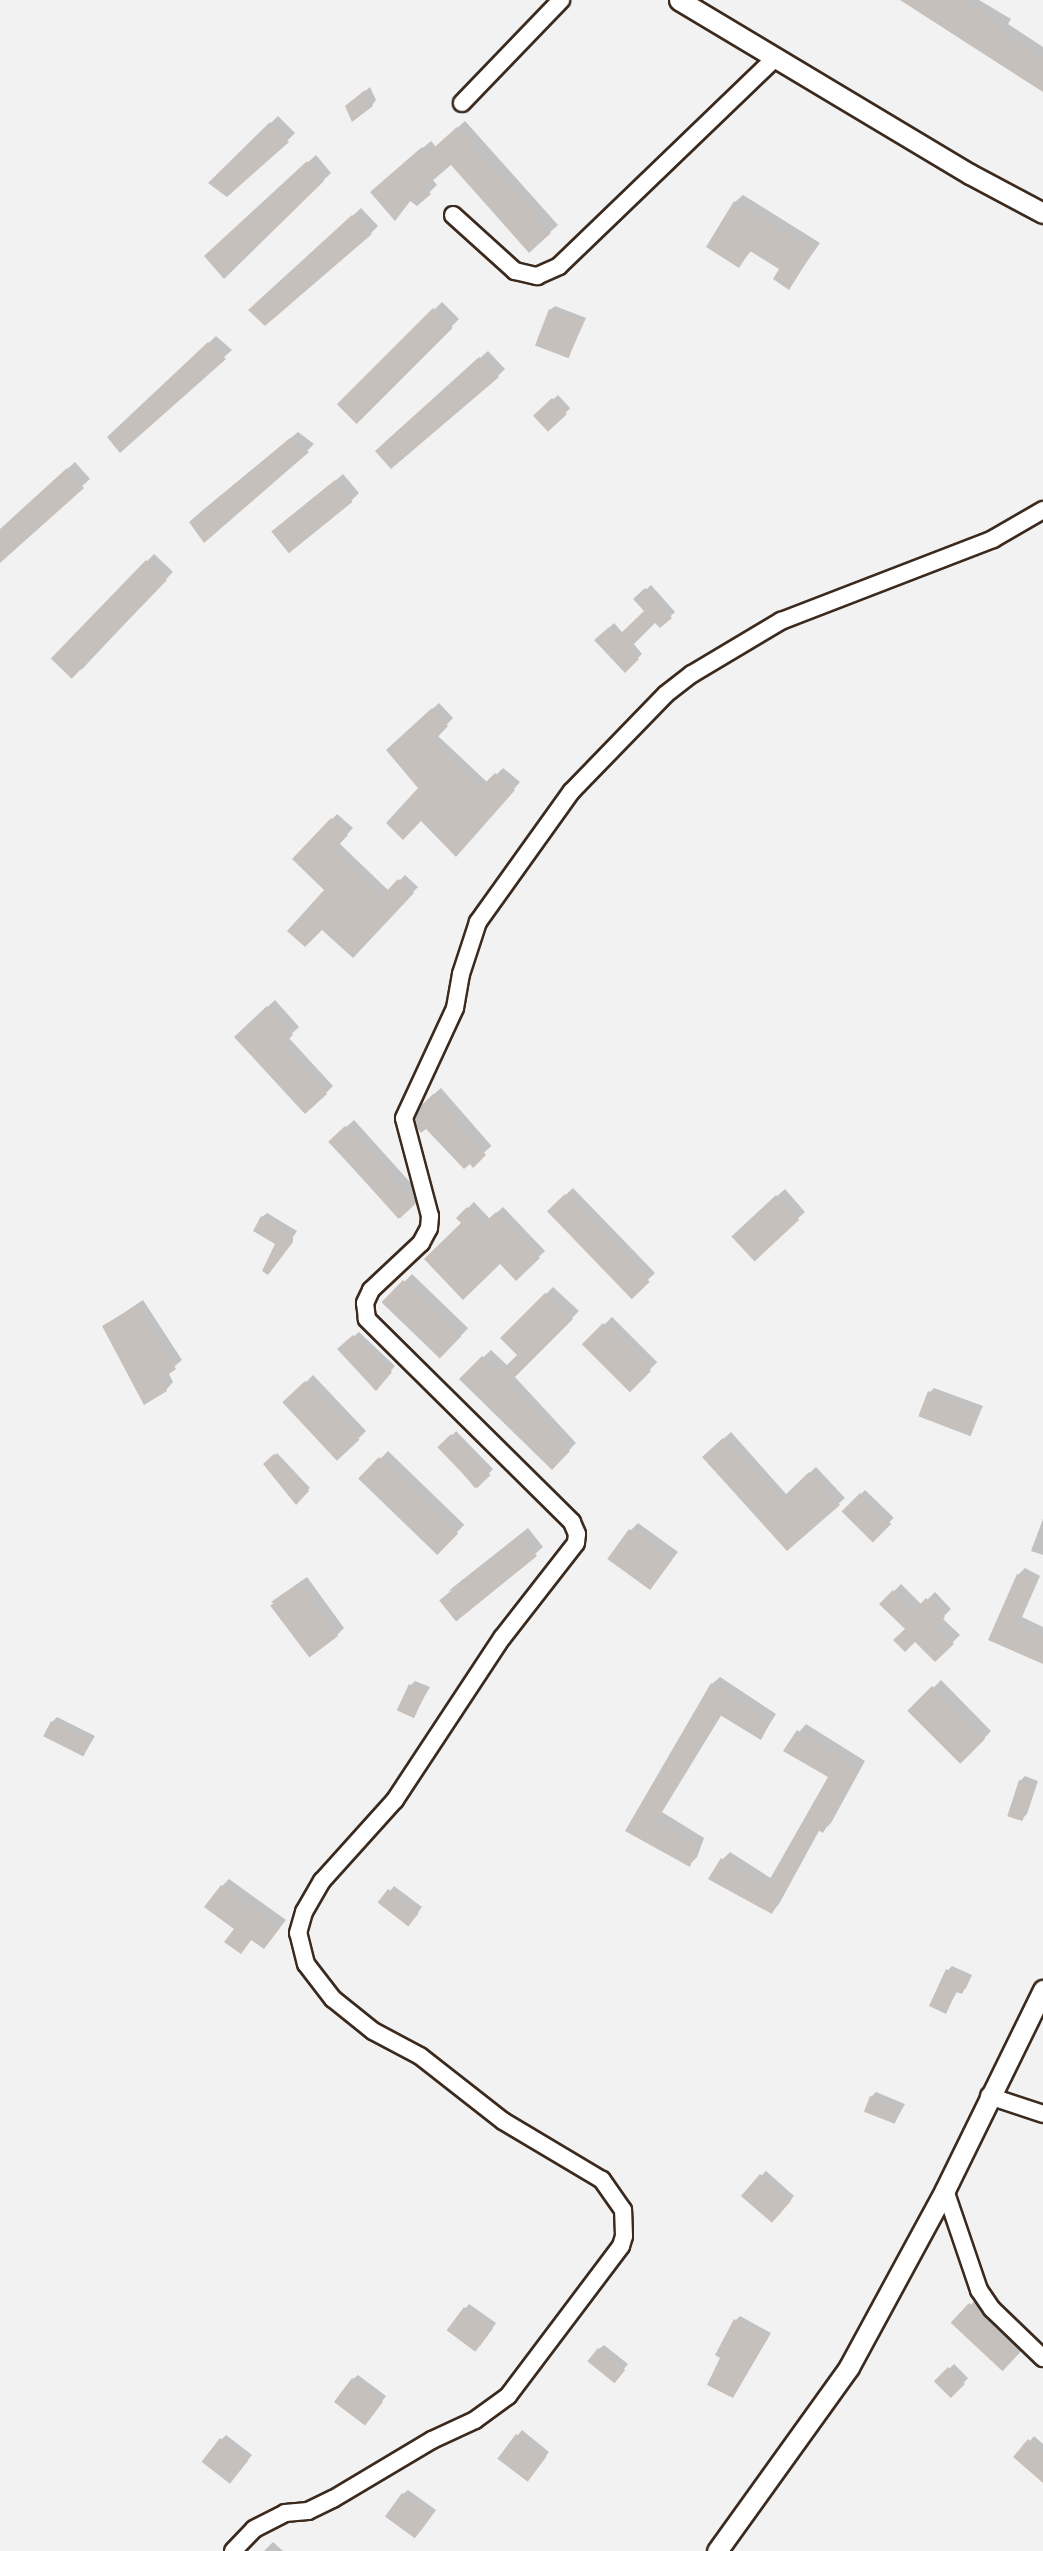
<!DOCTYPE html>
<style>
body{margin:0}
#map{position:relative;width:1043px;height:2551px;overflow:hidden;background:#f3f2f2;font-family:Sriracha,sans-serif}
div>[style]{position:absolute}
.shadow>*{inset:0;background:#0003;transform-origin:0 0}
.building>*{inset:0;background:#c6c0bd;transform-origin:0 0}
.roads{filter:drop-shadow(2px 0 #3b2a1e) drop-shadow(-2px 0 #3b2a1e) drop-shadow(0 2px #3b2a1e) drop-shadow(0 -2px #3b2a1e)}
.minor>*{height:16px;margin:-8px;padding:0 8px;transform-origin:8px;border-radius:8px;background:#fff}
.tertiary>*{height:19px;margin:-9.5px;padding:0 9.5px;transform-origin:9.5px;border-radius:9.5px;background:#fff}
span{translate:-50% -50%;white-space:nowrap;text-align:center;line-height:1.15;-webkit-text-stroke:5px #fff;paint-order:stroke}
</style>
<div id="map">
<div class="shadow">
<div style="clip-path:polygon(905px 0,979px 0,1011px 19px,1008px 24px,1043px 47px,1043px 87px)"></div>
<div style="clip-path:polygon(370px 87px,376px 100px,372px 105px,352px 102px)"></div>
<div style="clip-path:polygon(278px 116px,295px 133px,288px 140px,227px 195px,210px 183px)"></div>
<div style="clip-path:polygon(465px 121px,558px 225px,529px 251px,451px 162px,432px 179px,437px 185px,417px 204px,411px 200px,396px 219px,380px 185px,431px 141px,436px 147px)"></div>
<div style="clip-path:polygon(316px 155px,331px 173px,224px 276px,214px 249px)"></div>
<div style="clip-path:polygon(743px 195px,820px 243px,789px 287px,782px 268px,752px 250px,739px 265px,735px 202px)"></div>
<div style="clip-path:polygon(361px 208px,378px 226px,371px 233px,258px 303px)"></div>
<div style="left:442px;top:302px;width:24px;height:135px;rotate:45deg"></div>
<div style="clip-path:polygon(555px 306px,586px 318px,569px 356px,550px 310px)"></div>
<div style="clip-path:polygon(216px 336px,232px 350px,120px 450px,110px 437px)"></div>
<div style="clip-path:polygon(488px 351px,505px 369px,498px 376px,384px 443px)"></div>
<div style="left:558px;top:395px;width:18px;height:30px;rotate:47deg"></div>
<div style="clip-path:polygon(298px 432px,314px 444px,307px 451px,198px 514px)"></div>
<div style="clip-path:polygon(75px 462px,90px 479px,0 560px,0 530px)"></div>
<div style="clip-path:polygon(343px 474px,359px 493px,352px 500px,282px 527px)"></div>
<div style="left:154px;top:554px;width:26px;height:134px;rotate:43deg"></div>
<div style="clip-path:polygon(651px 585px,675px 612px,660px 626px,655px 621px,633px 643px,642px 654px,625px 670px,597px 640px,614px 623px,623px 633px,647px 611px,636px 599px)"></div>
<div style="clip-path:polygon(439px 703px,453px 718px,437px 735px,488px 783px,503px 768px,520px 782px,462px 848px,421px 819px,420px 788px,388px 750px)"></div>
<div style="clip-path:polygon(337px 814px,353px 828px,339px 843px,389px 891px,405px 875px,418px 887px,353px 955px,327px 890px,294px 859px)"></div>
<div style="clip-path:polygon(275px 1000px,299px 1027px,288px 1037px,333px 1086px,326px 1093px,244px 1029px)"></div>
<div style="left:441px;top:1088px;width:77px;height:26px;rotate:49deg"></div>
<div style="left:354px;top:1120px;width:103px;height:33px;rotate:48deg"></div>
<div style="left:573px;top:1188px;width:118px;height:33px;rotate:46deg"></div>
<div style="clip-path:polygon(785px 1189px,805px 1212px,754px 1259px,741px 1229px)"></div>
<div style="clip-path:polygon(474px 1202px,490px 1219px,503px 1207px,545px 1251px,516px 1278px,458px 1218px)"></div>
<div style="clip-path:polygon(267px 1213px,297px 1231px,272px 1268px,277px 1243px,262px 1217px)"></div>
<div style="left:412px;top:1274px;width:78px;height:40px;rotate:44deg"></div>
<div style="clip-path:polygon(553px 1287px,579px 1311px,514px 1376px,576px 1443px,552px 1468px,461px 1379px,491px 1350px,508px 1366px,519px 1355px,503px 1338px)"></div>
<div style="clip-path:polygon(143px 1300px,182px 1360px,168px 1372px,173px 1382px,166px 1390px,104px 1326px)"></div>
<div style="left:612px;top:1317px;width:64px;height:38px;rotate:45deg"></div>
<div style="clip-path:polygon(359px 1332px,395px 1366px,376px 1388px,339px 1349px)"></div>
<div style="clip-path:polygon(313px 1375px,366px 1431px,359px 1438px,286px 1403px)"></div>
<div style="clip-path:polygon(934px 1388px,983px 1406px,970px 1434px,930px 1392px)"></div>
<div style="clip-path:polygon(456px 1431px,493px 1469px,475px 1488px,441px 1448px)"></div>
<div style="clip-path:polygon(731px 1432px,787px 1495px,816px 1467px,845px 1498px,787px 1549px,704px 1457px)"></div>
<div style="left:388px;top:1451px;width:106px;height:38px;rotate:44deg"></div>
<div style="clip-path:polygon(277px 1453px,310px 1488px,296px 1502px,265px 1464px)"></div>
<div style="left:865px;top:1490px;width:40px;height:30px;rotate:44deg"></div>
<div style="clip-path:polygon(1043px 1519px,1043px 1555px,1031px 1551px)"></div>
<div style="clip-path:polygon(638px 1523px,678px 1552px,651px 1587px,630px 1531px)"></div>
<div style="clip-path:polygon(528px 1528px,543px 1547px,535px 1554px,447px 1592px)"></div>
<div style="clip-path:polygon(1025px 1568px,1040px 1576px,1022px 1617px,1043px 1627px,1043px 1663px,990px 1639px,1018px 1575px)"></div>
<div style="clip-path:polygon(307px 1577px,344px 1628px,337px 1635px,271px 1602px)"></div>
<div style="clip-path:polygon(901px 1584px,922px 1605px,935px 1592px,951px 1609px,942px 1618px,960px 1635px,935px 1660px,882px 1604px)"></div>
<div style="clip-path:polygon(720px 1677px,776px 1714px,761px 1738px,722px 1714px,662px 1812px,704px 1838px,697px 1857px,690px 1864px,627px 1830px,712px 1684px)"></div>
<div style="clip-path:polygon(941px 1680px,991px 1731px,969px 1755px,910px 1712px)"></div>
<div style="clip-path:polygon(415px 1681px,430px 1687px,413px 1716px,411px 1685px)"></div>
<div style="clip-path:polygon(57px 1717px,95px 1736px,84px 1754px,52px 1722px)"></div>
<div style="clip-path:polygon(806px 1724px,865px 1761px,831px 1823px,823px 1831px,820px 1829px,779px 1904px,772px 1912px,723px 1859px,730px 1852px,772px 1879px,830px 1776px,799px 1732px)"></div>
<div style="clip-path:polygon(1025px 1776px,1038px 1781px,1027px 1814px,1022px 1819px,1020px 1781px)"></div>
<div style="clip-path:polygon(229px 1879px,286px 1920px,271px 1939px,253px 1938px,241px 1952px,222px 1886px)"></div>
<div style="clip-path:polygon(394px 1886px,422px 1907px,413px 1919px,381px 1903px)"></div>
<div style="clip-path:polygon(952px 1966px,972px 1975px,966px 1988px,961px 1992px,958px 1990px,945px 2012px,948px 1970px)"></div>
<div style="clip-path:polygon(876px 2092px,905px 2104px,895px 2122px,871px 2097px)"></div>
<div style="clip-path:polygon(766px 2171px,794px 2196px,778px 2216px,761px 2176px)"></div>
<div style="left:978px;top:2297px;width:67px;height:36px;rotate:43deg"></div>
<div style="clip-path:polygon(469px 2304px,496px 2323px,480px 2346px,465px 2309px)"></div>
<div style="clip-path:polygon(740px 2316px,771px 2333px,733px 2396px,723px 2358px,736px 2320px)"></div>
<div style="clip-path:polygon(604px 2345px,628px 2364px,618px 2376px,599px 2349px)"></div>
<div style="left:954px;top:2364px;width:20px;height:24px;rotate:45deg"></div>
<div style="clip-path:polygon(358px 2375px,386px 2396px,369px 2418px,353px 2379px)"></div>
<div style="clip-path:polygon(522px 2430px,549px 2452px,532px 2474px,500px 2458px)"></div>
<div style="clip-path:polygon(226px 2435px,252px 2455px,234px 2477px,221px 2440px)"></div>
<div style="clip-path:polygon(1034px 2436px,1043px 2444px,1043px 2460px,1030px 2441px)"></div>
<div style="clip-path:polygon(408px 2490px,436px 2510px,420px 2532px,403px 2494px)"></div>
<div style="clip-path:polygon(273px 2542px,283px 2551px,264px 2551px)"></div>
</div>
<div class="building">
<div style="clip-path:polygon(900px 0,962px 0,1006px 27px,1002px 32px,1043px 58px,1043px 92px)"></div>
<div style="clip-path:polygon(365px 90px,373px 106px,352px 122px,345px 106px)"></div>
<div style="clip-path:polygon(270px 122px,289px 142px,227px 197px,208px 183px)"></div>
<div style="clip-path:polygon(457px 127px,551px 233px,529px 253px,451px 165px,425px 187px,431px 194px,417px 206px,410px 201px,395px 221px,370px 192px,422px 147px,428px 153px)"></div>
<div style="clip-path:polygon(307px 161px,324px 181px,224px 279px,204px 256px)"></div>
<div style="clip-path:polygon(734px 201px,814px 250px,789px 290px,773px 279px,779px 269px,750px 251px,739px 268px,706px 247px)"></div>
<div style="clip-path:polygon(352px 215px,372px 234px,265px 326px,248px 310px)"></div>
<div style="left:433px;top:308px;width:28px;height:136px;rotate:45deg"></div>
<div style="left:549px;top:309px;width:36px;height:39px;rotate:21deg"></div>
<div style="clip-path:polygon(208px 342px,226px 359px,120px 453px,107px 437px)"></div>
<div style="clip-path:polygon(479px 357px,499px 377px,391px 469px,375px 451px)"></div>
<div style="left:552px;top:398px;width:22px;height:26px;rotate:47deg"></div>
<div style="clip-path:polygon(290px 438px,309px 452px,204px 543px,189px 522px)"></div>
<div style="clip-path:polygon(67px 468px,84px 488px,0 563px,0 529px)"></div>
<div style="left:335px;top:480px;width:28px;height:82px;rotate:51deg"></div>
<div style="left:146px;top:560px;width:29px;height:137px;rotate:44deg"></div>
<div style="clip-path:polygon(645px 588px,672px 618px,660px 628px,655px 623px,629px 649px,639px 659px,625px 673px,594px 640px,609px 627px,618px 636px,644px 611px,633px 599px)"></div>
<div style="clip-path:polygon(432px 708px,448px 726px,432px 743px,480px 788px,495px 773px,515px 790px,456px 857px,421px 821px,403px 840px,386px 823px,418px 788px,386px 750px)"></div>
<div style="clip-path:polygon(331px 818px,348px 835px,334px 850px,383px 895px,398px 879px,414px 893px,353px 958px,322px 930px,305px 947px,287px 931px,324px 890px,292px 859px)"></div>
<div style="clip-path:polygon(267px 1006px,293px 1035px,282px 1045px,327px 1094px,305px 1114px,234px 1037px)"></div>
<div style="clip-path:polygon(433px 1094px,486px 1155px,473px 1168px,470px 1164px,464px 1169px,426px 1129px,421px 1133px,418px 1129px,415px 1119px,421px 1106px)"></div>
<div style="left:345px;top:1126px;width:105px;height:23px;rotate:47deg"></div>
<div style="left:565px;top:1194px;width:122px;height:25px;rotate:46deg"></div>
<div style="left:776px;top:1195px;width:34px;height:61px;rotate:47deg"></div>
<div style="clip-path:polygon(467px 1207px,483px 1224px,496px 1212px,540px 1258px,516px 1281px,500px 1264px,463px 1300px,424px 1259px,461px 1223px,456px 1218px)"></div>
<div style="clip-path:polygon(261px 1216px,293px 1236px,293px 1242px,268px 1275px,262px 1271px,275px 1244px,253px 1231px)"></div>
<div style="left:403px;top:1280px;width:81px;height:31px;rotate:44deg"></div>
<div style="clip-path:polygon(545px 1293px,573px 1319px,508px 1384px,570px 1451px,552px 1470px,459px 1379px,482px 1356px,500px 1372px,517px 1355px,500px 1338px)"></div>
<div style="clip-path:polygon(136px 1306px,176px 1369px,161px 1380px,167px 1391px,144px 1405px,102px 1326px)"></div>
<div style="left:603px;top:1323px;width:68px;height:30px;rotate:45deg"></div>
<div style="clip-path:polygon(353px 1335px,392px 1372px,376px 1391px,337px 1349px)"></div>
<div style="left:305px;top:1381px;width:80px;height:31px;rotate:47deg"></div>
<div style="left:928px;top:1391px;width:56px;height:27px;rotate:21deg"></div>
<div style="left:451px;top:1434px;width:57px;height:19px;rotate:46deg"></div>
<div style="clip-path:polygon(723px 1438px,780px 1500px,809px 1472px,840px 1505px,787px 1551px,702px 1457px)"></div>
<div style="clip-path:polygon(274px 1454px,309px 1491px,296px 1505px,263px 1464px)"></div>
<div style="left:379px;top:1457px;width:110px;height:30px;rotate:44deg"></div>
<div style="left:860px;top:1493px;width:44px;height:26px;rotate:45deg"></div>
<div style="left:629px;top:1529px;width:53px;height:37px;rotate:36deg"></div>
<div style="left:520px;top:1535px;width:27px;height:104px;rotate:51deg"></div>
<div style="clip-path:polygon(1017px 1574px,1034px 1583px,1016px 1625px,1043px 1638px,1043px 1664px,988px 1640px)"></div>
<div style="left:299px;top:1584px;width:65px;height:36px;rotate:53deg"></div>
<div style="clip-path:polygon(893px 1590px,914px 1611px,926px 1598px,945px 1617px,936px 1627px,954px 1644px,935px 1662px,915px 1642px,905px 1652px,893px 1640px,905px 1629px,879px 1604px)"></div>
<div style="clip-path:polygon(711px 1683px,770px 1722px,761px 1740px,720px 1715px,656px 1820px,697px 1846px,690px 1867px,625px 1831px)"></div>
<div style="left:409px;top:1684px;width:19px;height:29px;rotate:25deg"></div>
<div style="left:932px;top:1686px;width:75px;height:35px;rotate:45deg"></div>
<div style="left:51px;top:1721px;width:45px;height:17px;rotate:27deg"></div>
<div style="clip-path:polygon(797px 1730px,859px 1769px,823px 1833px,818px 1830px,772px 1914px,708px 1879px,721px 1858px,766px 1886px,828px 1777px,783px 1751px)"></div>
<div style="left:1019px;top:1780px;width:16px;height:38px;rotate:18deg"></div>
<div style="clip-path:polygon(221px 1885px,280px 1928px,264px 1949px,251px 1940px,241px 1954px,224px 1942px,234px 1929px,204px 1907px)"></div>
<div style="left:388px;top:1889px;width:39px;height:17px;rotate:38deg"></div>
<div style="clip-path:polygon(946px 1969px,969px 1980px,962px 1994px,956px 1992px,946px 2014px,929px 2006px)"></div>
<div style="left:870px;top:2096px;width:33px;height:17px;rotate:21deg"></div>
<div style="left:760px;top:2174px;width:41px;height:29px;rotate:41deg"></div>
<div style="left:969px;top:2303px;width:71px;height:27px;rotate:43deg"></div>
<div style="left:464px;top:2307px;width:36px;height:29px;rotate:37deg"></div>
<div style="clip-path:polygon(734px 2319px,768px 2338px,733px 2398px,707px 2385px,720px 2358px,715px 2355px)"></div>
<div style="left:598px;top:2348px;width:35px;height:17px;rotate:39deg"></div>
<div style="left:948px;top:2367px;width:24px;height:20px;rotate:45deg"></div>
<div style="left:352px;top:2378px;width:39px;height:30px;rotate:37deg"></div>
<div style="left:516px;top:2434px;width:38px;height:31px;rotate:37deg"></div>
<div style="left:220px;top:2438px;width:36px;height:30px;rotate:38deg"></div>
<div style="clip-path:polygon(1028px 2439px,1043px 2452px,1043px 2483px,1013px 2457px)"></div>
<div style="left:402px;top:2493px;width:37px;height:29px;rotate:36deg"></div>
</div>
<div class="roads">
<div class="minor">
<div style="left:462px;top:103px;width:143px;rotate:-46.1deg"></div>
<div style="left:453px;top:215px;width:84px;rotate:42.1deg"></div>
<div style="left:515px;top:271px;width:23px;rotate:13deg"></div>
<div style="left:537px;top:276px;width:24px;rotate:-24deg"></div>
<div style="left:559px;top:266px;width:298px;rotate:-43.9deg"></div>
<div style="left:989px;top:2096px;width:57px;rotate:18.4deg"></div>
<div style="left:945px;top:2190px;width:106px;rotate:71.2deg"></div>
<div style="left:979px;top:2290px;width:23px;rotate:56deg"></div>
<div style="left:992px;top:2309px;width:71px;rotate:43.9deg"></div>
<div style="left:233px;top:2551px;width:30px;rotate:-46deg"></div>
<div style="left:254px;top:2529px;width:35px;rotate:-27deg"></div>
<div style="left:285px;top:2513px;width:23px;rotate:-5deg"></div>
<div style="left:308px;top:2511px;width:28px;rotate:-26deg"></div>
<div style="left:333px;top:2499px;width:115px;rotate:-30.8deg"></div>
<div style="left:432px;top:2440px;width:47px;rotate:-24.9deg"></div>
<div style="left:475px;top:2420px;width:41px;rotate:-36deg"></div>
<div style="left:508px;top:2396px;width:188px;rotate:-53deg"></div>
<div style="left:621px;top:2246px;width:10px;rotate:-73deg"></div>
<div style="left:624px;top:2236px;width:26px;rotate:-92deg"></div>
<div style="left:623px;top:2210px;width:37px;rotate:-125deg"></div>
<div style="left:602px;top:2180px;width:115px;rotate:-149.2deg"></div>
<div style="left:503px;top:2121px;width:105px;rotate:-141.9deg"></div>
<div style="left:420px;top:2056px;width:53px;rotate:-152deg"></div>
<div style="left:373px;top:2031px;width:51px;rotate:-141.3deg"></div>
<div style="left:333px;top:1999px;width:44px;rotate:-127.6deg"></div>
<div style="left:306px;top:1964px;width:32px;rotate:-104deg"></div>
<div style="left:298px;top:1933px;width:22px;rotate:-74deg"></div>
<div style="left:304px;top:1912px;width:36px;rotate:-60deg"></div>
<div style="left:322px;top:1881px;width:109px;rotate:-48deg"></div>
<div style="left:395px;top:1800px;width:194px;rotate:-56.6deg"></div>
<div style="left:502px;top:1638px;width:120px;rotate:-52.1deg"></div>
<div style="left:576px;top:1543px;width:9px;rotate:-84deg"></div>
<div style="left:577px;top:1534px;width:13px;rotate:-113deg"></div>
<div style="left:572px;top:1522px;width:289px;rotate:-135.3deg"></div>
<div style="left:367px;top:1319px;width:16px;rotate:-97deg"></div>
<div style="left:365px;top:1303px;width:14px;rotate:-65deg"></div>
<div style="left:371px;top:1290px;width:69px;rotate:-43.2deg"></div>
<div style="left:421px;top:1243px;width:17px;rotate:-62deg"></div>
<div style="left:429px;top:1228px;width:12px;rotate:-85deg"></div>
<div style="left:430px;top:1216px;width:101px;rotate:-104.9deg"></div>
<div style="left:404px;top:1118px;width:121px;rotate:-65.1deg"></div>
<div style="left:455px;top:1008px;width:35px;rotate:-80deg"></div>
<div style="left:461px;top:974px;width:55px;rotate:-71.9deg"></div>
<div style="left:478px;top:922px;width:160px;rotate:-54.4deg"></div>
<div style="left:571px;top:792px;width:136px;rotate:-45.9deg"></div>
<div style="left:666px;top:694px;width:33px;rotate:-38deg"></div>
<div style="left:692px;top:674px;width:104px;rotate:-30.8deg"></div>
<div style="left:781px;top:621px;width:227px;rotate:-21.1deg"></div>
<div style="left:993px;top:539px;width:58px;rotate:-30.1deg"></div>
</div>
<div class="tertiary">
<div style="left:679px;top:0;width:339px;rotate:30.9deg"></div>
<div style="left:970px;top:174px;width:83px;rotate:28.1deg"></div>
<div style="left:717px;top:2551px;width:226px;rotate:-54.3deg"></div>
<div style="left:849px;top:2367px;width:201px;rotate:-61.5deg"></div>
<div style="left:945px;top:2190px;width:223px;rotate:-63.9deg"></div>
</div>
</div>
</div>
